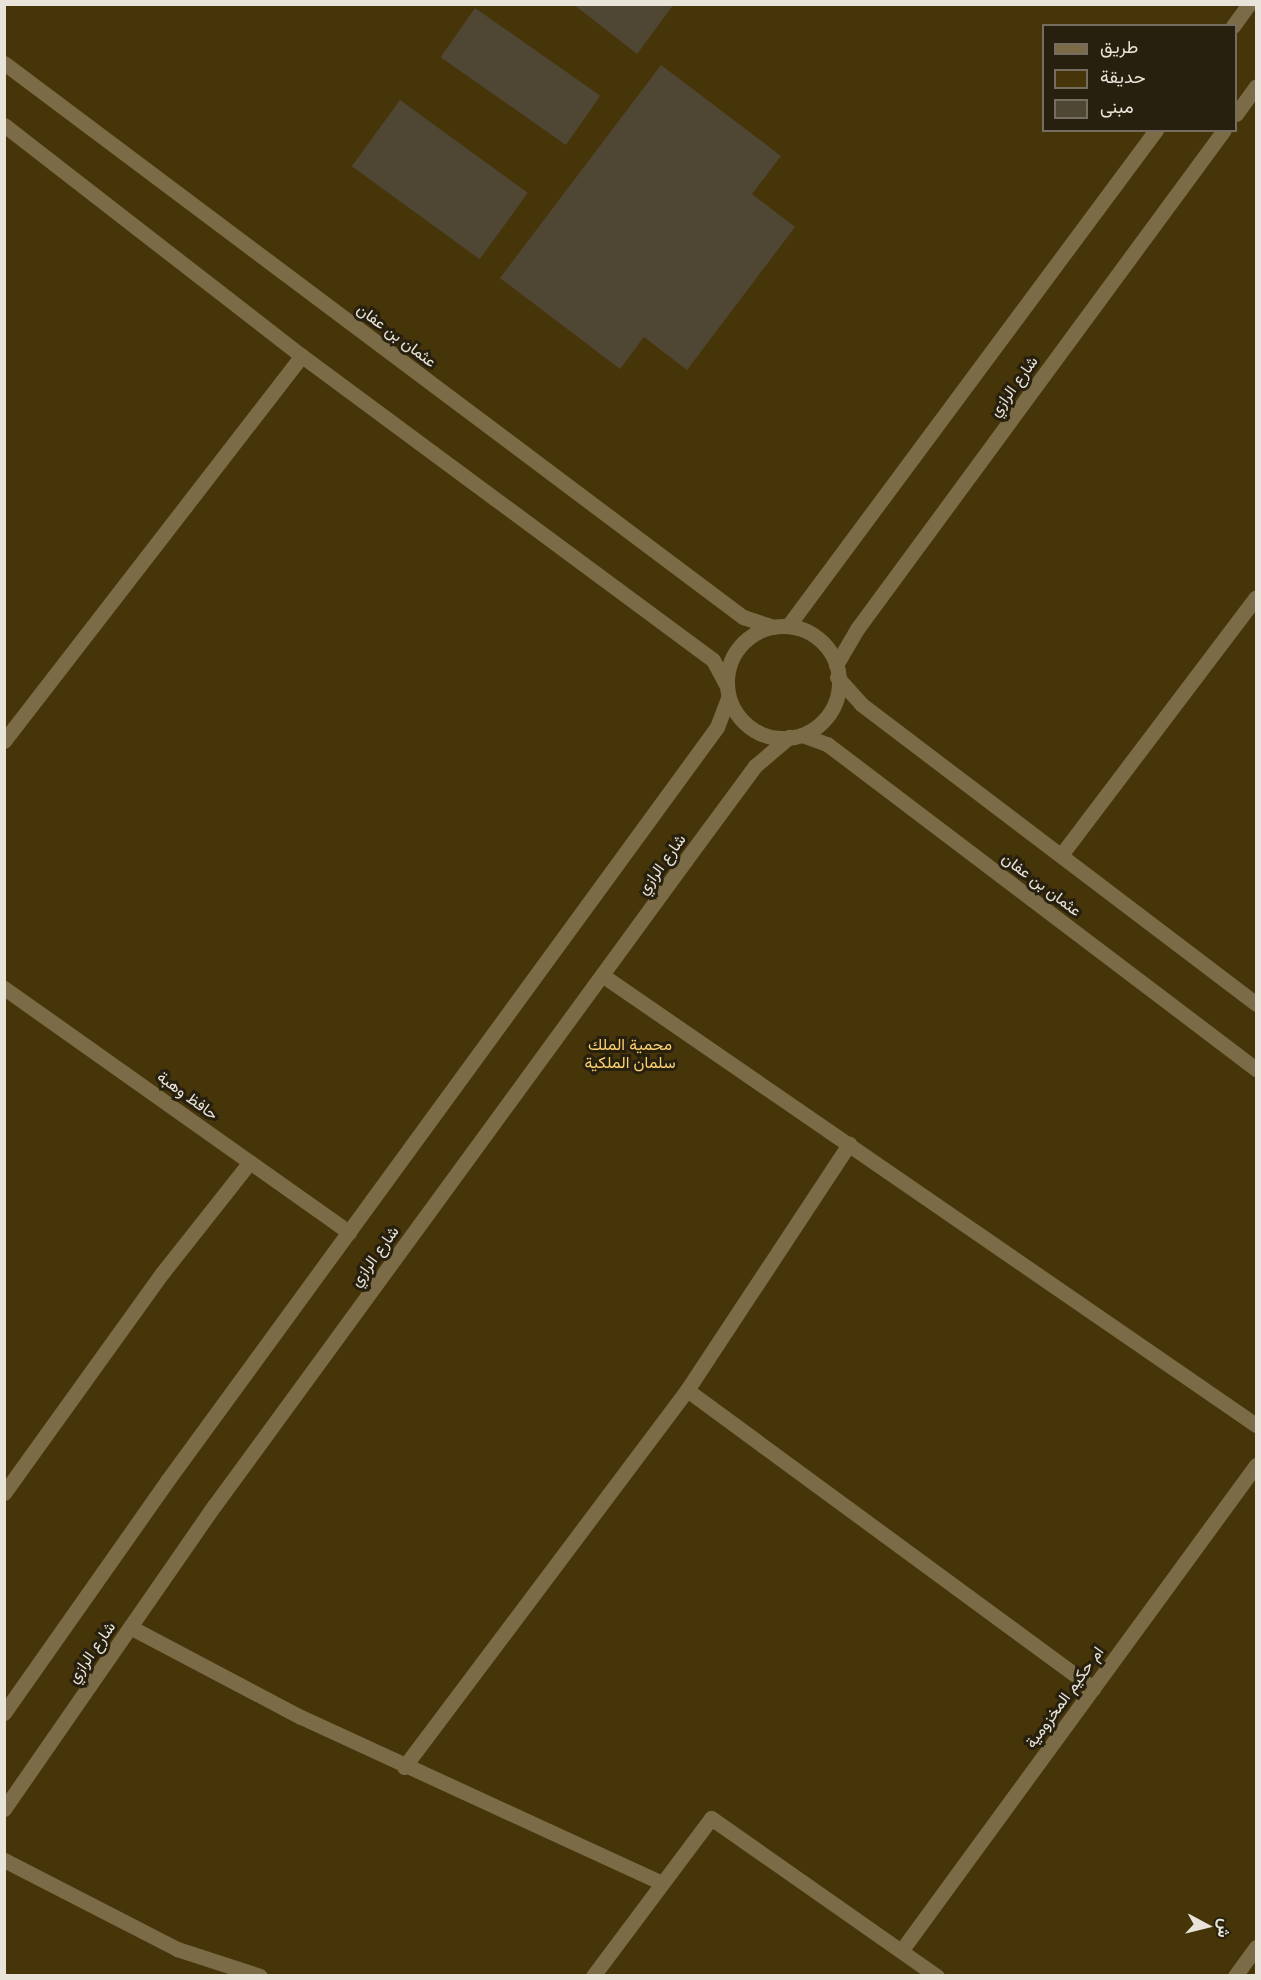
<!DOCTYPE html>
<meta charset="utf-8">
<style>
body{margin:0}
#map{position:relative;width:1261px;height:1980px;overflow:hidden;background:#322a18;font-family:"PT Sans",Vazirmatn,sans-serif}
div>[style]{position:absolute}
.green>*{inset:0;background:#47350a}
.building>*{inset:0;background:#4f4634;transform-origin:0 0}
.minor>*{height:15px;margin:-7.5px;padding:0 7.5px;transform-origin:7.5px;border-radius:7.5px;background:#7b6b46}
.minor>.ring{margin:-7.5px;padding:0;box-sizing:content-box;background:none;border:15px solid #7b6b46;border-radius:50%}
span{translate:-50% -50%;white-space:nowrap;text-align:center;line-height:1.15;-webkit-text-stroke:6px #28200f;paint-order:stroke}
.street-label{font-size:16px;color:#e9e4d9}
.park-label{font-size:16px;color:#fbd171}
.frame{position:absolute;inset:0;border:6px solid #e9e4d9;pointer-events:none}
.legend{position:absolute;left:1042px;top:24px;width:195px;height:108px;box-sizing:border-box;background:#28200f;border:2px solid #756e60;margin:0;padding:8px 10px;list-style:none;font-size:18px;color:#e9e4d9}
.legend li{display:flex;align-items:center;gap:12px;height:30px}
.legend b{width:30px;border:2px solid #756e60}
.north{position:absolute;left:1177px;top:1896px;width:60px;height:60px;-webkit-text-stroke:4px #28200f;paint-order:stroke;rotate:97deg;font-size:16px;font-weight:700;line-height:24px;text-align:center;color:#e9e4d9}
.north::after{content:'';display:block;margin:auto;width:21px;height:27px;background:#e9e4d9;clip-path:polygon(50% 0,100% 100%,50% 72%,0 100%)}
</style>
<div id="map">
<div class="green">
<div style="clip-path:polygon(evenodd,5px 5px,1256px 5px,1256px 1975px,5px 1976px,5px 5px,1044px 26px,1236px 26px,1236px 130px,1044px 130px,1044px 26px)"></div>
</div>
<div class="building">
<div style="clip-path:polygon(573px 4px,674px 4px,637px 54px)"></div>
<div style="left:475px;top:8px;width:153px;height:60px;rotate:35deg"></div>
<div style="clip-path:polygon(661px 65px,781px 156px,752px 194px,795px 227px,687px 370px,644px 337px,620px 369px,500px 278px)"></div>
<div style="left:400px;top:100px;width:158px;height:82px;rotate:36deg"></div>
</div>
<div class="minor">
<div style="left:1233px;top:26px;width:27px;rotate:-54deg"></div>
<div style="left:4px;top:63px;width:924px;rotate:36.86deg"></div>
<div style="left:743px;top:617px;width:32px;rotate:18deg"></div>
<div style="left:1236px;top:114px;width:34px;rotate:-54deg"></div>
<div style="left:4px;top:125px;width:377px;rotate:37.8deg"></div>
<div style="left:302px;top:356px;width:511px;rotate:36.49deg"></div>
<div style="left:713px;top:660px;width:30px;rotate:62deg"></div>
<div style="left:788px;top:626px;width:618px;rotate:-53.43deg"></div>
<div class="ring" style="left:727px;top:626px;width:97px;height:97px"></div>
<div style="left:836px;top:665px;width:42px;rotate:-59.7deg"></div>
<div style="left:857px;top:629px;width:619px;rotate:-53.67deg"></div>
<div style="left:837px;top:677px;width:36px;rotate:48deg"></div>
<div style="left:861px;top:704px;width:496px;rotate:37.2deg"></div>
<div style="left:802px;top:735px;width:27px;rotate:20deg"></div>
<div style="left:827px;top:744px;width:538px;rotate:37.15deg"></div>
<div style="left:4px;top:741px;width:487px;rotate:-52.3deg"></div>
<div style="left:1061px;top:855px;width:323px;rotate:-52.9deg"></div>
<div style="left:602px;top:975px;width:794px;rotate:34.53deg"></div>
<div style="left:4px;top:988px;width:423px;rotate:35.3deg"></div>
<div style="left:687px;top:1390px;width:504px;rotate:36.28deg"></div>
<div style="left:4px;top:1493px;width:272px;rotate:-54.3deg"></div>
<div style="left:163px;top:1272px;width:140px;rotate:-51.7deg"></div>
<div style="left:130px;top:1627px;width:193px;rotate:27.8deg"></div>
<div style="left:301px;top:1717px;width:395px;rotate:24.7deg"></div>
<div style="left:4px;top:1713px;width:284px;rotate:-54.9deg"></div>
<div style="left:167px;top:1481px;width:933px;rotate:-53.89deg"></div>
<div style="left:717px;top:727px;width:31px;rotate:-69deg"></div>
<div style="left:404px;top:1767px;width:471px;rotate:-53.1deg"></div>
<div style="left:687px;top:1390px;width:295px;rotate:-56.6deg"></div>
<div style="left:4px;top:1809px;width:369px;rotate:-55.3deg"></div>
<div style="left:214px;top:1506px;width:799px;rotate:-53.86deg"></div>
<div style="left:685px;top:861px;width:118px;rotate:-53.6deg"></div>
<div style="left:755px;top:766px;width:45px;rotate:-40.5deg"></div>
<div style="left:4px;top:1860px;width:195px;rotate:27.2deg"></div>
<div style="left:177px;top:1949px;width:87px;rotate:18deg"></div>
<div style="left:901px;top:1951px;width:602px;rotate:-53.85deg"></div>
<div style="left:593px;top:1976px;width:197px;rotate:-53.2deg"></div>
<div style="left:711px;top:1818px;width:276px;rotate:35deg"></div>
<div style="left:1235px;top:1976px;width:36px;rotate:-54deg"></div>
</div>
<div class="street-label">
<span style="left:397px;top:335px;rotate:37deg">عثمان بن عفان</span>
<span style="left:1013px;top:386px;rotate:-54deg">شارع الرازي</span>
<span style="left:661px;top:864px;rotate:-54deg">شارع الرازي</span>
<span style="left:1042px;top:884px;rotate:37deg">عثمان بن عفان</span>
<span style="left:188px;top:1095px;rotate:36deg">حافظ وهبة</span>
<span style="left:374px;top:1256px;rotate:-54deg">شارع الرازي</span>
<span style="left:91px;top:1652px;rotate:-55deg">شارع الرازي</span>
<span style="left:1064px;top:1697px;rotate:-54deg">ام حكيم المخزومية</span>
</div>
<div class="park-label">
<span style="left:630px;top:1053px">محمية الملك<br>سلمان الملكية</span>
</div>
<div class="frame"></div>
<ul class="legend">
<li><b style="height:8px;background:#7b6b46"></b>طريق</li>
<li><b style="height:16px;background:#47350a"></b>حديقة</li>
<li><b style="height:16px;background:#4f4634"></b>مبنى</li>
</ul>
<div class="north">ش</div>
</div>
